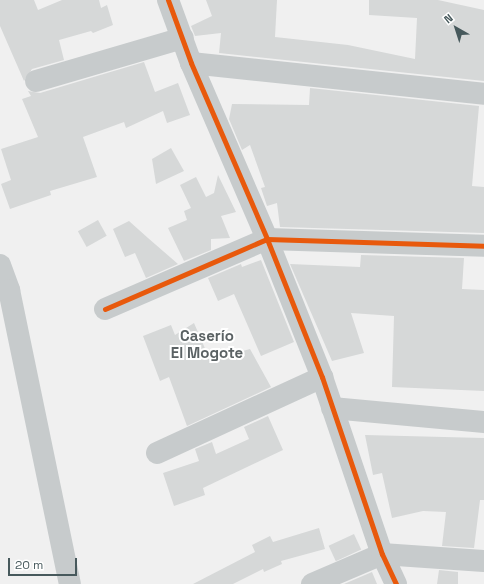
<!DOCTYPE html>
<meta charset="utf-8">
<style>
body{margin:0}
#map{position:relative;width:484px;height:584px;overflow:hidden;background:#f0f0f0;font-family:"Space Grotesk",sans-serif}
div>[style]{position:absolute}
.building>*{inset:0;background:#d6d8d8;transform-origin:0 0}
.minor>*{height:22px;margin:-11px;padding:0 11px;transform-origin:11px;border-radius:11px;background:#c7cbcc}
.cycleway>*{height:5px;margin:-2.5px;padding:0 2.5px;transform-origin:2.5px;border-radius:2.5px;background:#e8590c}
span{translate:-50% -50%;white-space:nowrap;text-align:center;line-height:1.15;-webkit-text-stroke:4px #fff;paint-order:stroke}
.neighbourhood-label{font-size:15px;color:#5b6264;font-weight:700}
.north{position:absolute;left:436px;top:8px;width:40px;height:40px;-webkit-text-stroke:3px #fff;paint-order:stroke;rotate:321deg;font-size:11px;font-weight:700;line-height:16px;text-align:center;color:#47595c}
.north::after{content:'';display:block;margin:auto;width:14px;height:18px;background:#47595c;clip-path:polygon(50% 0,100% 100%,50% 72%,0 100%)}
.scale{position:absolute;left:8px;top:558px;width:69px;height:18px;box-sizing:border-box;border:2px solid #47595c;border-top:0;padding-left:5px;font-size:12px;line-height:14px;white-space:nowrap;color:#47595c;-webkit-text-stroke:3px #fff;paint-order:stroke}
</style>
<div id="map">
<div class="building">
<div style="clip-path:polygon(0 0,34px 0,38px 10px,62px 0,99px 0,101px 8px,107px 5px,113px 25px,93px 33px,91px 31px,59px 40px,64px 60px,32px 69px,24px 81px,0 26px)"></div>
<div style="clip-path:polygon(206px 0,277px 0,275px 37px,348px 45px,415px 59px,417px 18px,369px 15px,369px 0,438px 0,484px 10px,484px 81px,219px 53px,221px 33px,195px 36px,191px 26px,212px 16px)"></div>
<div style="clip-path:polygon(144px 62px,155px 92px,178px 83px,190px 115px,167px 123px,163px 111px,126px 128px,124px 122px,83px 137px,97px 177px,50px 191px,51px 195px,10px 209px,1px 184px,11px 180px,1px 149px,38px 137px,22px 99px,31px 96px,28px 91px,40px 93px)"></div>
<div style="clip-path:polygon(310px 88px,479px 106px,472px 186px,484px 187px,484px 233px,280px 227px,277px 203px,267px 206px,261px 188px,265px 187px,250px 145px,242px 150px,229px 119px,232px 104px,309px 105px)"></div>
<div style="clip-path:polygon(171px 148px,184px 171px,156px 184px,152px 159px)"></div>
<div style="clip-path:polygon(218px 175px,236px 212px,221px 216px,230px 238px,211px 239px,211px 250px,184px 261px,168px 228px,187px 220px,184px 211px,191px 208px,180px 185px,196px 177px,206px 197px,214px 193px)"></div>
<div style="left:98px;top:220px;width:18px;height:23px;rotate:61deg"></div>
<div style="clip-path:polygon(129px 221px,148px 238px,178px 264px,146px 278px,135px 253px,125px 257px,113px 229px)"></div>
<div style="clip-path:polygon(361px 255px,464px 258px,462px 289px,484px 290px,484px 391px,392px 387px,394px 316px,351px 313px,364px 353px,332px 361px,290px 264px,360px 267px)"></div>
<div style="clip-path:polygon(261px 260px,294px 342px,261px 356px,234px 294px,218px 301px,208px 278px,241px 264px,242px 267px)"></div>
<div style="clip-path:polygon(194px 323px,210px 360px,250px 349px,271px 387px,187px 426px,169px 377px,160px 381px,143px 336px,171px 325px,175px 335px)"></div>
<div style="clip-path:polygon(268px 416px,283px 450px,203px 488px,205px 495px,174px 506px,163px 473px,199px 461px,195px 449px,212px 442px,216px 454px,249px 439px,244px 427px)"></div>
<div style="clip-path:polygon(365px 435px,484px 438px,484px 500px,480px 500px,474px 548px,442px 546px,446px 512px,423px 511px,392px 518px,382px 473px,373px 475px)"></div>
<div style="clip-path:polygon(319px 528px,325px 549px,281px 561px,282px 564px,264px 572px,263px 569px,233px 584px,193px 584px,255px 552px,252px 545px,270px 536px,273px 542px)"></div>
<div style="left:354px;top:534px;width:17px;height:28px;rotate:65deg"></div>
<div style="clip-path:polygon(439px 570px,458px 572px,458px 584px,437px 584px)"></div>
<div style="clip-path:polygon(372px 572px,377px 584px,344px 584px)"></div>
</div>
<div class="minor">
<div style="left:168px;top:0;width:67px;rotate:69.9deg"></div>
<div style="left:191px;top:63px;width:192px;rotate:66.6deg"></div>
<div style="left:267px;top:239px;width:149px;rotate:68.3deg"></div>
<div style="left:322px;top:377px;width:187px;rotate:71.3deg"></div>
<div style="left:382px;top:554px;width:33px;rotate:65deg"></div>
<div style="left:191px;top:63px;width:295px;rotate:6deg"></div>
<div style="left:36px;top:81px;width:153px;rotate:-16.3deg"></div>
<div style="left:0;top:265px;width:27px;rotate:70deg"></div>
<div style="left:9px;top:290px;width:300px;rotate:78.3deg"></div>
<div style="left:105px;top:309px;width:176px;rotate:-23.4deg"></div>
<div style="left:267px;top:239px;width:217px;rotate:1.8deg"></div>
<div style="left:332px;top:408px;width:153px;rotate:5.3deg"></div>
<div style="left:157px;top:453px;width:182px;rotate:-24.7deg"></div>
<div style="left:312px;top:584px;width:76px;rotate:-23.2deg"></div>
<div style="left:382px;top:554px;width:102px;rotate:3.9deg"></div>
</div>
<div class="cycleway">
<div style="left:168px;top:0;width:67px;rotate:69.9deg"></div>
<div style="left:191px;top:63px;width:192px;rotate:66.6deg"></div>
<div style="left:267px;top:239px;width:149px;rotate:68.3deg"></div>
<div style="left:322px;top:377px;width:187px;rotate:71.3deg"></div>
<div style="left:382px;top:554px;width:33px;rotate:65deg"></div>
<div style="left:105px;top:309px;width:176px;rotate:-23.4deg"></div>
<div style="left:267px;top:239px;width:217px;rotate:1.8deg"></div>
</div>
<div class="neighbourhood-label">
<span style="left:207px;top:344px">Caserío<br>El Mogote</span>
</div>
<div class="north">N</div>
<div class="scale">20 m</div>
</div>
